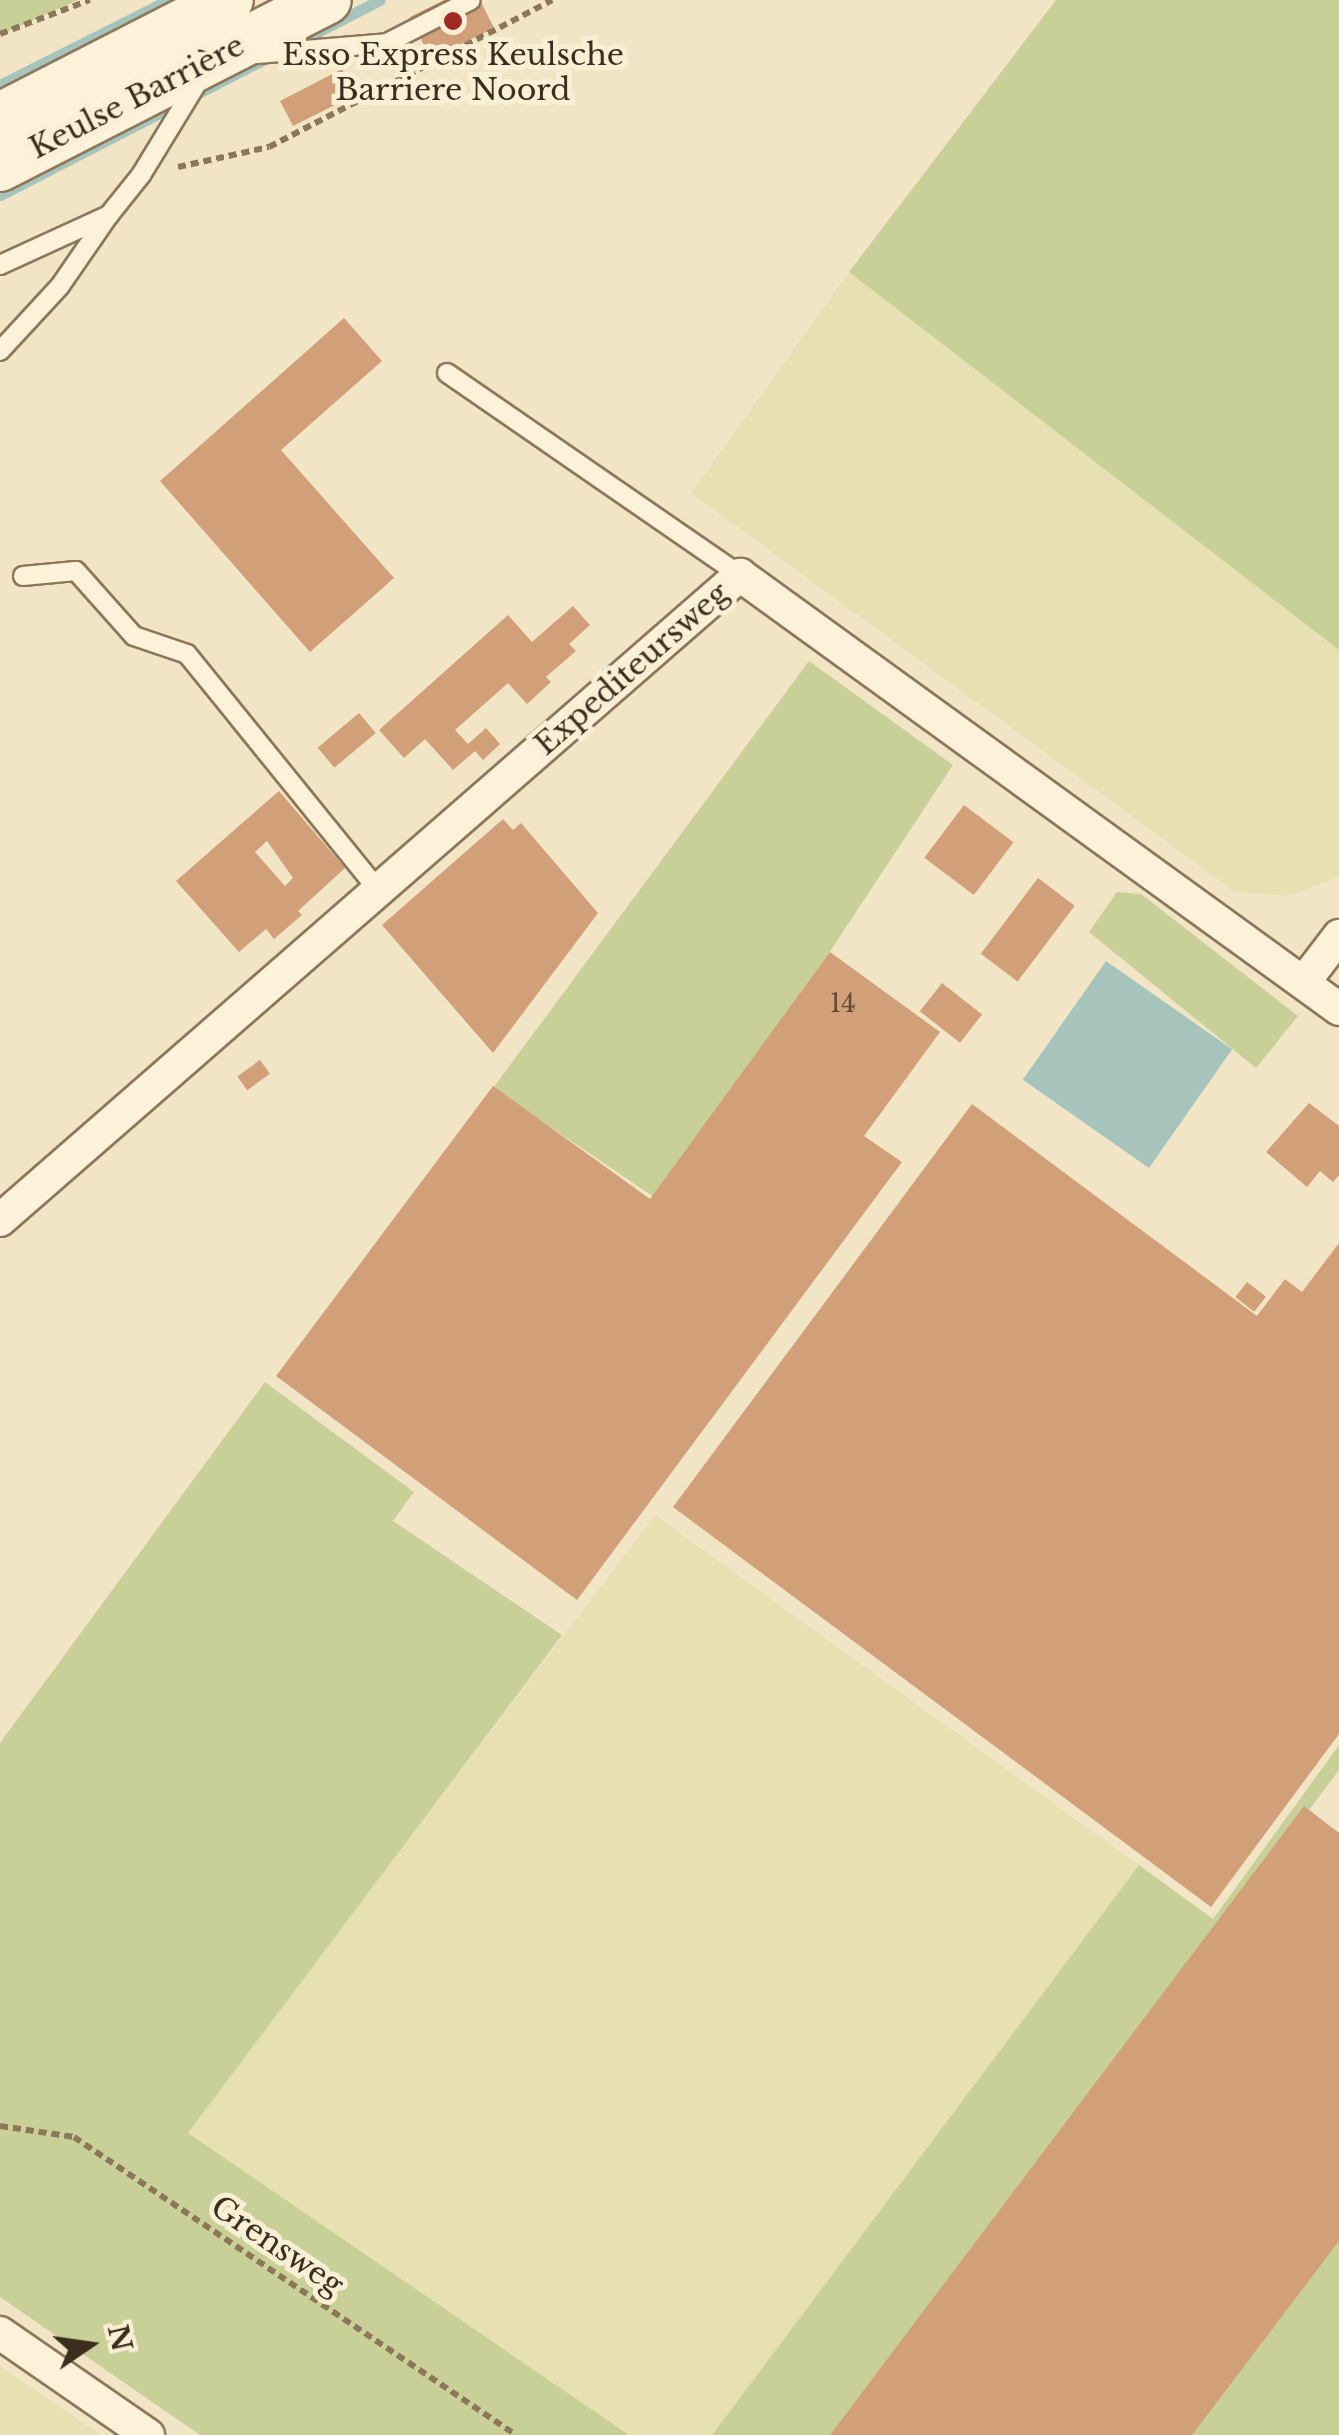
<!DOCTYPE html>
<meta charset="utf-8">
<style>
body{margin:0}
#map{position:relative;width:1339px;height:2435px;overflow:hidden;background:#f1e5c5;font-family:"Libre Baskerville",serif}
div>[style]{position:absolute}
.farmland>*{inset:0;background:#e7e0b2}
.green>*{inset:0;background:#c8d098}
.water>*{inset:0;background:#a7c4bc;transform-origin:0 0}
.stream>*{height:11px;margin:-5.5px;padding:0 5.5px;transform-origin:5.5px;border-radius:5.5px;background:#a7c4bc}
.building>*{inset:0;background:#d1a079;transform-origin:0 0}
.path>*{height:6px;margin-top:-3px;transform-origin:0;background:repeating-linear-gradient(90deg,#8d775a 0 8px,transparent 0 13px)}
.roads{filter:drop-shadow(2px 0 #8d775a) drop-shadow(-2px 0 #8d775a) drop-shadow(0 2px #8d775a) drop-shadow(0 -2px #8d775a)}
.lane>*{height:18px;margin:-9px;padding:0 9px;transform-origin:9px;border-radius:9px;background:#fbf2d9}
.street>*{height:32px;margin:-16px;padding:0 16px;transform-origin:16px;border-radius:16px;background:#fbf2d9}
.secondary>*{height:48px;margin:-24px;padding:0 24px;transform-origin:24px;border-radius:24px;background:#fbf2d9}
.dots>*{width:28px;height:28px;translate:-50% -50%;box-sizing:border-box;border:5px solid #f8efd5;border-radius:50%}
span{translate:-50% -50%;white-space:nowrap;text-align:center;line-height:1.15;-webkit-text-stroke:10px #f8efd5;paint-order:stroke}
.number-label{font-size:25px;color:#614a35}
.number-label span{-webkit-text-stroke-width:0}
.poi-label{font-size:30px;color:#3c2e1e}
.street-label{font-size:30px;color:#3c2e1e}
.north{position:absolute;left:40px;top:2295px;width:100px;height:100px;-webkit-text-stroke:8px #f8efd5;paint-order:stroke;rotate:77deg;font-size:28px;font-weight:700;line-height:40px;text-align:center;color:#3c2e1e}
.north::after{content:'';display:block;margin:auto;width:35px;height:45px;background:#3c2e1e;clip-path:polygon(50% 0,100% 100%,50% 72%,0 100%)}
</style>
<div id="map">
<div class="farmland">
<div style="clip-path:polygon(849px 272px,1339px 650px,1339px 877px,1287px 896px,1235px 892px,691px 493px)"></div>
<div style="clip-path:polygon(655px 1515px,1139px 1865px,712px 2435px,629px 2435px,187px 2133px)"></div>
<div style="clip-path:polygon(0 2366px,101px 2435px,0 2435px)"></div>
</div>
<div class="green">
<div style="clip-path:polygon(0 0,78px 0,0 35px)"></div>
<div style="clip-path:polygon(1056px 0,1339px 0,1339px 650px,849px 272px)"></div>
<div style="clip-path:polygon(809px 661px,953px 765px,761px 1056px,654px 1197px,493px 1088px)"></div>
<div style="clip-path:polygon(1117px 892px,1141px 894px,1298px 1016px,1256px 1068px,1089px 932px)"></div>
<div style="clip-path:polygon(265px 1382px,414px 1492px,393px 1521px,562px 1635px,188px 2133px,629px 2435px,200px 2435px,0 2297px,0 1743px)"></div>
<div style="clip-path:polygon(1339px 1745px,1339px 1770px,839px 2435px,712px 2435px,1139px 1865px,1213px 1919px)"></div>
<div style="clip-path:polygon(1339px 2220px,1339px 2435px,1178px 2435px)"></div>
</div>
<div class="water">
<div style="left:1106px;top:961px;width:154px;height:145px;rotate:35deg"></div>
</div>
<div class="stream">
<div style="left:288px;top:47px;width:103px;rotate:-27.1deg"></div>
<div style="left:0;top:85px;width:188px;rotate:-26.8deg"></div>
<div style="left:0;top:195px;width:300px;rotate:-27.2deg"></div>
</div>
<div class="building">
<div style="clip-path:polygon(444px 0,480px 0,494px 28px,431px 59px,410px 17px)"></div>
<div style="clip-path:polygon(342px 69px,350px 85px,363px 79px,367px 89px,293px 126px,280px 101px)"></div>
<div style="clip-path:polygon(344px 318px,382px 361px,281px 450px,394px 578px,310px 652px,160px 481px)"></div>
<div style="clip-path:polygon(573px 606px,590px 625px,569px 644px,576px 651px,546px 677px,551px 682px,527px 704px,508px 683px,455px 730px,468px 744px,486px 728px,500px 744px,483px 760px,475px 751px,453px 770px,425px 739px,404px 758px,379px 730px,508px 615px,532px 642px)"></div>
<div style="left:359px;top:713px;width:26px;height:54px;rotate:50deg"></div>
<div style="clip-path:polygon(evenodd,279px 791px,345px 868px,298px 911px,302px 915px,274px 939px,266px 929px,239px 952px,176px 881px,279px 791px,267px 841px,293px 878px,285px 886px,255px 852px,267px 841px)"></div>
<div style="left:964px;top:805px;width:62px;height:66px;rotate:37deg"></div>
<div style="clip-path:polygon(503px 819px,513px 830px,521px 823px,598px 913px,493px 1053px,382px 925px)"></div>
<div style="left:1038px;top:878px;width:46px;height:95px;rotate:37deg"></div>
<div style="clip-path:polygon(830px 952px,940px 1032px,864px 1136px,902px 1162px,577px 1600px,276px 1376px,493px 1086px,650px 1199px)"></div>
<div style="left:942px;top:983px;width:51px;height:36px;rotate:38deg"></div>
<div style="left:260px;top:1060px;width:17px;height:28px;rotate:54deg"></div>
<div style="clip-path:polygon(1309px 1103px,1339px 1126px,1339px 1175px,1333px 1182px,1320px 1171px,1307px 1187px,1266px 1152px)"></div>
<div style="clip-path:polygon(972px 1104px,1257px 1316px,1285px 1279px,1302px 1292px,1339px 1243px,1339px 1734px,1211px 1907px,673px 1507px)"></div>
<div style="left:1247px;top:1282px;width:24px;height:19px;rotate:38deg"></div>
<div style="clip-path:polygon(1304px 1806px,1339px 1833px,1339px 2241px,1192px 2435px,830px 2435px)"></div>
</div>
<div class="path">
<div style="left:0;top:34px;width:96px;rotate:-20.7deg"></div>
<div style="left:178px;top:167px;width:93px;rotate:-12.4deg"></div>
<div style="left:269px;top:147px;width:319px;rotate:-27.4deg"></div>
<div style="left:0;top:2126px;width:75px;rotate:8.5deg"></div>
<div style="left:74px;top:2137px;width:533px;rotate:33.99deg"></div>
</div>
<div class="roads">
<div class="lane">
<div style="left:257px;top:54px;width:130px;rotate:-4.8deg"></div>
<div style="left:387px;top:43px;width:94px;rotate:-27.1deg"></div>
<div style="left:0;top:265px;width:120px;rotate:-24.6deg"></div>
<div style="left:109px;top:215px;width:51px;rotate:-51.3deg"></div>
<div style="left:141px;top:175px;width:111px;rotate:-58.6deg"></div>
<div style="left:0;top:351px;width:88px;rotate:-47.3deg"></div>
<div style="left:60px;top:286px;width:86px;rotate:-55.4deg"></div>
<div style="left:447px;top:373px;width:356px;rotate:34.6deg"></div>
<div style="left:23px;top:576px;width:53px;rotate:-5.4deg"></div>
<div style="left:76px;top:571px;width:87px;rotate:48.3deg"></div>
<div style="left:134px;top:636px;width:56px;rotate:18.8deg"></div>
<div style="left:187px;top:654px;width:304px;rotate:51deg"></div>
</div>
<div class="street">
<div style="left:1304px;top:982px;width:58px;rotate:-52.7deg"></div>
<div style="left:0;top:1220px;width:982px;rotate:-41.08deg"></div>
<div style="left:740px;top:575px;width:740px;rotate:35.92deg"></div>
<div style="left:0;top:2333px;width:180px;rotate:34.6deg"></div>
</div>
<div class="secondary">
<div style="left:0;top:117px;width:257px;rotate:-27.1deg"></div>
<div style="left:0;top:167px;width:367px;rotate:-27.1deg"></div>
</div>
</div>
<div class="dots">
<div style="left:453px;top:21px;background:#a02926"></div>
</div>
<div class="number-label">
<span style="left:843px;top:1004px">14</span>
</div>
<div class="poi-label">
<span style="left:453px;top:72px">Esso Express Keulsche<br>Barriere Noord</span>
</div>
<div class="street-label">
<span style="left:137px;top:97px;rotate:-27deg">Keulse Barrière</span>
<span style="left:632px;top:669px;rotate:-41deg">Expediteursweg</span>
<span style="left:277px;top:2246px;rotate:34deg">Grensweg</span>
</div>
<div class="north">N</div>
</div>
